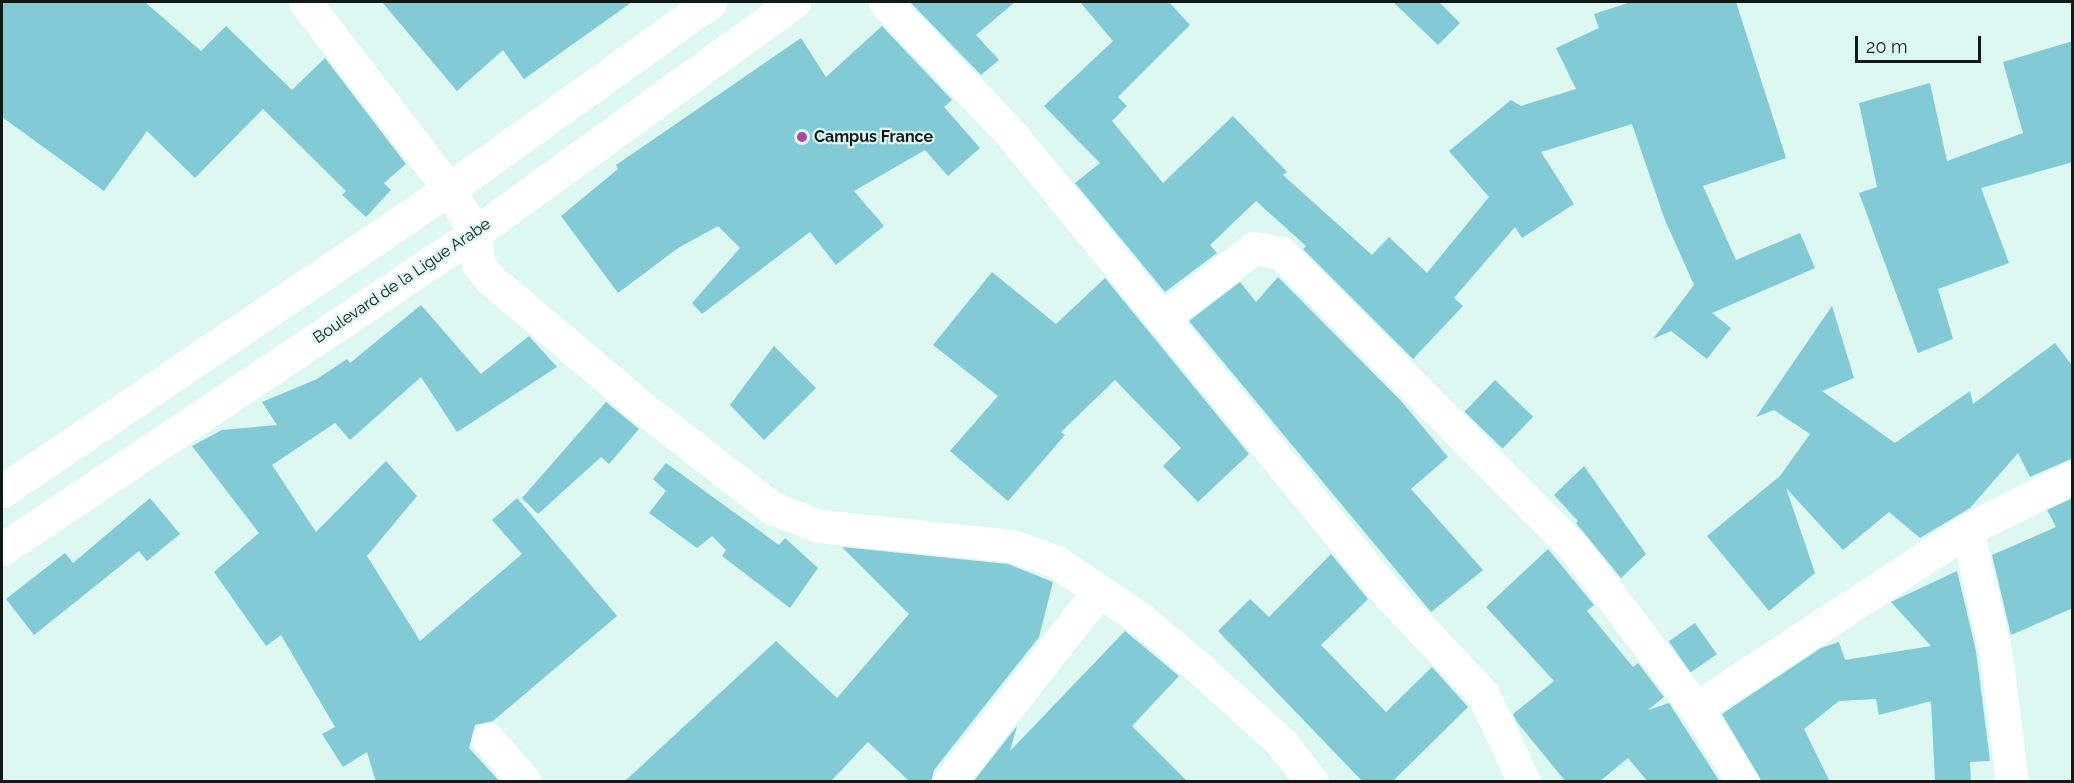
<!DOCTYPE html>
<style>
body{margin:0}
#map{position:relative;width:2074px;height:783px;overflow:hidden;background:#dcf8f1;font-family:Raleway,sans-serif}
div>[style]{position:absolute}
.building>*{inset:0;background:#82cad5;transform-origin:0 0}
.street>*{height:33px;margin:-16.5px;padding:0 16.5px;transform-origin:16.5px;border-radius:16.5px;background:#fff}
.primary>*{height:33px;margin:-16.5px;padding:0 16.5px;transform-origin:16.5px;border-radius:16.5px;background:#fff}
.dots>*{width:16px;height:16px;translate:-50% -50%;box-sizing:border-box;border:3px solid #dcf8f1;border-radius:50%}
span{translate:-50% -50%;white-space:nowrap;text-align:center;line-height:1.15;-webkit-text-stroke:4.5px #dcf8f1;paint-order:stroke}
.poi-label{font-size:16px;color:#101a17;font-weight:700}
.left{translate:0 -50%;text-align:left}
.street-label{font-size:16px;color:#101a17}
.frame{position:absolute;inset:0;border:3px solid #101a17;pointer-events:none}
.scale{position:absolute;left:1855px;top:36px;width:126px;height:27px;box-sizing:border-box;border:3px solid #101a17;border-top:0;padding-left:8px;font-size:18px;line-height:21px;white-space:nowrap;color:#101a17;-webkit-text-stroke:4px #dcf8f1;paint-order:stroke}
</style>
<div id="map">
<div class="building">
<div style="clip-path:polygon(2px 2px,145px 2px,201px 51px,226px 26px,292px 90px,325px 58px,406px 164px,384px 183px,391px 190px,366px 217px,342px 195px,346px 191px,263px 109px,195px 178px,147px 131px,104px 191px,2px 117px)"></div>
<div style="clip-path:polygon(382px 2px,632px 2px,524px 79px,503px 50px,457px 91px)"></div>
<div style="clip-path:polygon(910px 2px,1015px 2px,976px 35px,999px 60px,981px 75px)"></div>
<div style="clip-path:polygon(1080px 2px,1169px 2px,1190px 25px,1118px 97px,1127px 106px,1112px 121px,1163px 183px,1233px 116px,1287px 172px,1283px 175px,1372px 255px,1389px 237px,1427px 273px,1489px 197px,1449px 151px,1511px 100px,1521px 106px,1576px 89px,1556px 48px,1599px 28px,1594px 14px,1631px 2px,1736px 2px,1786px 158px,1703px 186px,1736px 260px,1800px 233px,1815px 268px,1712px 313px,1731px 328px,1707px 359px,1671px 331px,1653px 339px,1694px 285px,1665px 220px,1632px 124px,1541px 152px,1574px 204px,1522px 238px,1515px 227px,1454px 298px,1463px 306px,1413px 359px,1303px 249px,1306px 246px,1256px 201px,1210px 245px,1217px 253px,1165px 292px,1075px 183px,1100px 163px,1044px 106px,1113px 41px)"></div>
<div style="clip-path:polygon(1393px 2px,1439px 2px,1460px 23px,1438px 45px)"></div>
<div style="clip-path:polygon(882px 26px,952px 100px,944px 107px,980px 148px,948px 176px,925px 150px,854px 191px,884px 226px,836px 265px,810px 232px,702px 314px,692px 303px,740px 248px,718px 226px,678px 248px,618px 293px,561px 216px,618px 169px,616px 165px,801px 38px,826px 77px)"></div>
<div style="clip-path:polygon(2073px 41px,2073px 162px,1981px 188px,2009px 263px,1938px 289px,1953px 339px,1918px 353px,1859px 193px,1877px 187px,1859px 103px,1930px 83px,1947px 161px,2023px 133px,2003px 62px)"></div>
<div style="clip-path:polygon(992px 272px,1056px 324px,1105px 278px,1249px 454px,1198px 502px,1163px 466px,1181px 448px,1115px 380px,1061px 432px,1065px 435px,1008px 501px,950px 451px,998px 396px,933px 345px)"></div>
<div style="clip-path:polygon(1278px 277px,1401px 401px,1448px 457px,1411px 489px,1483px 570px,1431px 612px,1189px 321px,1240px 282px,1256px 302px)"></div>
<div style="clip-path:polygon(421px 305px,481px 374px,529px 336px,557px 367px,457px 432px,421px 377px,350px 440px,335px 423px,272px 465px,316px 532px,386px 461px,417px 496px,367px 556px,420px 641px,522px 554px,492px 520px,517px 498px,617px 616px,493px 721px,475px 725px,469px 748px,500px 782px,376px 782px,367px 752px,343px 767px,322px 734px,335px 727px,281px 635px,266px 646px,214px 572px,259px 533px,192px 446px,222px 430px,277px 425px,262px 402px,317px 379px,347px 359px,350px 363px)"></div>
<div style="clip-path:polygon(1832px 306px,1854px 378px,1822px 391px,1895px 443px,1970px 391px,1973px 404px,2055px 343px,2073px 367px,2073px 458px,2030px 477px,2018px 453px,1970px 508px,1920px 538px,1889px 512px,1843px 550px,1786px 488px,1815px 573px,1769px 611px,1707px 536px,1780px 476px,1810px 434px,1774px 410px,1756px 417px)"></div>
<div style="clip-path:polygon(774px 346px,816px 388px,764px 440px,730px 405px)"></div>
<div style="left:1495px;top:380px;width:53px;height:44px;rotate:44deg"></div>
<div style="clip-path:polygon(606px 402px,639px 429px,609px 464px,601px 457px,538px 514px,522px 498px)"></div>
<div style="clip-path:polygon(666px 463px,779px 545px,785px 538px,818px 568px,790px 608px,722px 556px,726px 550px,712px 536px,697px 548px,649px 513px,666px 491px,653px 479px)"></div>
<div style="clip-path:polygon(1584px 466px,1646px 554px,1621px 578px,1576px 523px,1578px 521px,1554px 495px)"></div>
<div style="clip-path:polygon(150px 498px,180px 534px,147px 561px,139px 551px,34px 635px,6px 599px,65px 553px,73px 563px)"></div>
<div style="clip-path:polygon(2073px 498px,2073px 608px,2011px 635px,1992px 555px,2056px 527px,2047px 510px)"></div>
<div style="clip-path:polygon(842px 547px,1008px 564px,1053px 582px,1039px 637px,934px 770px,931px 782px,910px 782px,868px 742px,830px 782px,624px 782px,776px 641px,837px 698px,909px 614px)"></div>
<div style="clip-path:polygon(1548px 549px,1594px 605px,1587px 611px,1633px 667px,1638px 663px,1664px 697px,1648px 710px,1669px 703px,1720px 782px,1648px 782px,1628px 758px,1599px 782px,1566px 782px,1517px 722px,1513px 714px,1554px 681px,1486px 607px)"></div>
<div style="clip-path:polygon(1331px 554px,1368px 599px,1321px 645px,1386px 712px,1432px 667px,1468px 707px,1392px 782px,1363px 782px,1218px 631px,1250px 599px,1269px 617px)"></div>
<div style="clip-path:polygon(1957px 571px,1976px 651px,1990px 761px,1970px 762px,1971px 782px,1935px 782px,1931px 701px,1879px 715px,1876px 699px,1839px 701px,1804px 729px,1830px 782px,1762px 782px,1722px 714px,1821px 648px,1839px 642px,1845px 660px,1931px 646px,1891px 602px)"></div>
<div style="left:1695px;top:623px;width:38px;height:32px;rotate:55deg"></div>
<div style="clip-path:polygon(1125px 631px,1179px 676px,1132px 726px,1188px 782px,973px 782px,1017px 726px,1010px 751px)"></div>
</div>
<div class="street">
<div style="left:305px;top:2px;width:236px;rotate:52.4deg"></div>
<div style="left:449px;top:189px;width:51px;rotate:59.4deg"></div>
<div style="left:475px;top:233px;width:31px;rotate:84deg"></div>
<div style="left:478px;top:264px;width:18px;rotate:52deg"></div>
<div style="left:489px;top:278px;width:203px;rotate:40.2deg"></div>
<div style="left:644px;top:409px;width:162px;rotate:37.7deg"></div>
<div style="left:772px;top:508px;width:50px;rotate:21deg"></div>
<div style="left:819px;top:526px;width:194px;rotate:5.9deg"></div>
<div style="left:1012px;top:546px;width:46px;rotate:19.2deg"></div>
<div style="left:1055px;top:561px;width:104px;rotate:34deg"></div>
<div style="left:1141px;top:619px;width:77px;rotate:40.3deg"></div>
<div style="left:1200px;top:669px;width:108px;rotate:42deg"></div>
<div style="left:1280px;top:741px;width:52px;rotate:52deg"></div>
<div style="left:885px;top:2px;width:182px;rotate:46.3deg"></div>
<div style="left:1011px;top:134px;width:598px;rotate:50.64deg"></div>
<div style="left:1390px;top:596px;width:135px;rotate:46.5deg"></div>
<div style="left:1483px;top:694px;width:97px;rotate:65deg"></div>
<div style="left:1161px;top:319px;width:117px;rotate:-37.4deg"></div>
<div style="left:1254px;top:248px;width:27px;rotate:10deg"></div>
<div style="left:1281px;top:253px;width:416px;rotate:45.2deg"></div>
<div style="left:1574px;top:548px;width:201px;rotate:52.7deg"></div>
<div style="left:1696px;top:708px;width:88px;rotate:57.6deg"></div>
<div style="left:1967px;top:530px;width:128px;rotate:76.9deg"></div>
<div style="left:1996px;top:655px;width:128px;rotate:82.8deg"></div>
<div style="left:1696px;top:708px;width:324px;rotate:-33.3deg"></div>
<div style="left:1967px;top:530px;width:118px;rotate:-26.8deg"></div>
<div style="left:488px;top:739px;width:57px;rotate:49.3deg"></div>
<div style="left:949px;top:782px;width:243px;rotate:-51.9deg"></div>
</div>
<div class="primary">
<div style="left:2px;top:491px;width:539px;rotate:-34.04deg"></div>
<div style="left:449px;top:189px;width:321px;rotate:-35.6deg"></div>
<div style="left:2px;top:549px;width:569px;rotate:-33.75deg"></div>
<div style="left:475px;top:233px;width:394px;rotate:-35.9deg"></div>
</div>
<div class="dots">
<div style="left:802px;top:137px;background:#b246a7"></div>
</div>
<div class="poi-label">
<span class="left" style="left:814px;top:137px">Campus France</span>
</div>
<div class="street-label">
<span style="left:402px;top:281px;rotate:-34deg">Boulevard de la Ligue Arabe</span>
</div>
<div class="frame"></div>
<div class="scale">20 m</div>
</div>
